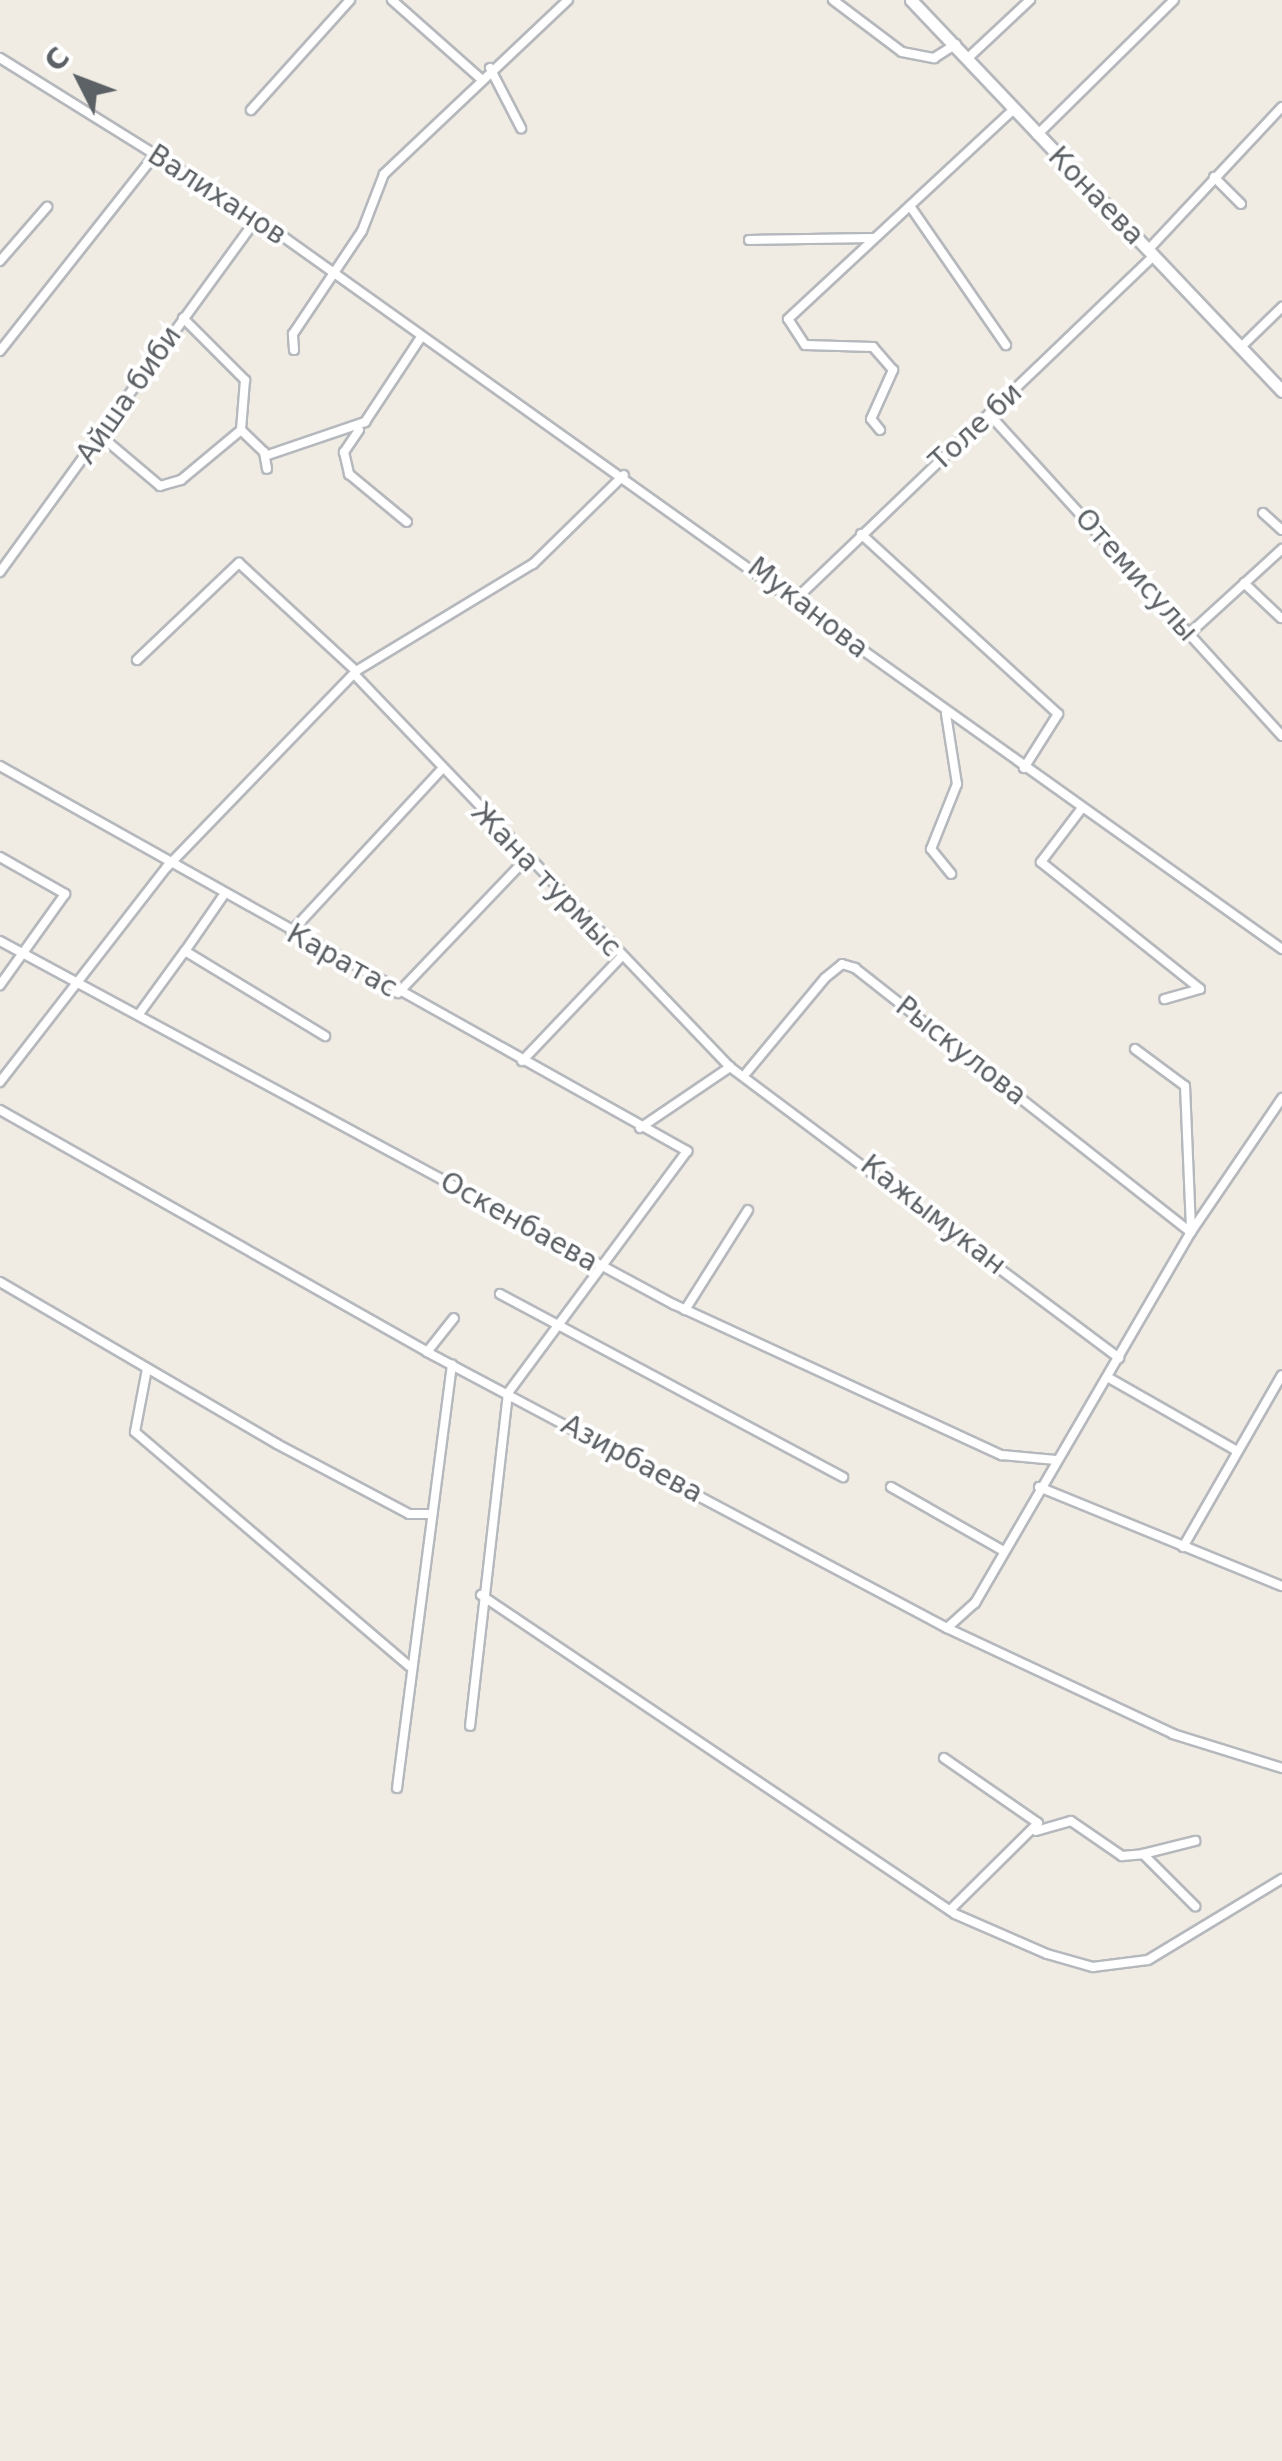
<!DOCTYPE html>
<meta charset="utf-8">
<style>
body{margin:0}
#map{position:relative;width:1282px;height:2461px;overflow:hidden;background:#f0ece4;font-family:"DejaVu Sans",sans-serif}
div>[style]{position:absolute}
.roads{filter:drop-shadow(2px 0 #b5b8bc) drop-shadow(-2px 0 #b5b8bc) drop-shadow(0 2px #b5b8bc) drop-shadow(0 -2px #b5b8bc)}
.minor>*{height:8px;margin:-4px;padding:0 4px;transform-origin:4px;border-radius:4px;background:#fff}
.secondary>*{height:11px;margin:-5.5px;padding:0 5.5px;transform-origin:5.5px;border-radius:5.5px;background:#fff}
span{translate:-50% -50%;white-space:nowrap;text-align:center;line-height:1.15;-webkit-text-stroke:8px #fff;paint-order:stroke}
.street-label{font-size:28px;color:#5c6166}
.north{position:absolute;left:30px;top:30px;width:100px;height:100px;-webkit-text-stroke:8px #fff;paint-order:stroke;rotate:312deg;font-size:28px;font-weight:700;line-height:40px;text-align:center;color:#5c6166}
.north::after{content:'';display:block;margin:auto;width:35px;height:45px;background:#5c6166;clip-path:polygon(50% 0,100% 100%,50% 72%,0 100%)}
</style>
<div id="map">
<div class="roads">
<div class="minor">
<div style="left:392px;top:0;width:118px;rotate:41.6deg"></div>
<div style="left:833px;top:0;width:86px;rotate:37deg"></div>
<div style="left:902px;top:52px;width:33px;rotate:11deg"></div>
<div style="left:934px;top:58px;width:26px;rotate:-32deg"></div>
<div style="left:0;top:58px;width:303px;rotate:31.9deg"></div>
<div style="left:257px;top:218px;width:1259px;rotate:35.5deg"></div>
<div style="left:968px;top:58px;width:85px;rotate:-43.1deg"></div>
<div style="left:490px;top:68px;width:68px;rotate:62.7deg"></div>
<div style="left:251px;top:110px;width:148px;rotate:-48deg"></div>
<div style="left:1037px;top:135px;width:192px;rotate:-44.6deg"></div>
<div style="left:1214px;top:177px;width:38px;rotate:45deg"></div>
<div style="left:910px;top:206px;width:169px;rotate:55.4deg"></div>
<div style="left:749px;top:240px;width:124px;rotate:-0.9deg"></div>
<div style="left:1148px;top:250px;width:196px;rotate:-46.9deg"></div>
<div style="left:0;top:261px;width:72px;rotate:-49deg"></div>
<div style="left:183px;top:318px;width:88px;rotate:45deg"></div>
<div style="left:245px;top:380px;width:50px;rotate:94.6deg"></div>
<div style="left:1240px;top:348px;width:59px;rotate:-44.3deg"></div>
<div style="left:294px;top:350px;width:16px;rotate:-94deg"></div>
<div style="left:293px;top:334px;width:124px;rotate:-56.2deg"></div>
<div style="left:362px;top:231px;width:61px;rotate:-68.9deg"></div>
<div style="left:384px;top:174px;width:253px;rotate:-43.4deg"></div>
<div style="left:0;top:351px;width:250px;rotate:-51.7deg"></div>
<div style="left:989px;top:414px;width:435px;rotate:47.7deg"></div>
<div style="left:359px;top:430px;width:27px;rotate:124deg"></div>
<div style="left:344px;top:452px;width:23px;rotate:77deg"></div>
<div style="left:349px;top:474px;width:75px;rotate:39.6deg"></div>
<div style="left:880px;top:430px;width:14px;rotate:-129deg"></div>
<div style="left:871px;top:419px;width:54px;rotate:-65.8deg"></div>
<div style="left:893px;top:370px;width:30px;rotate:-131deg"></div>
<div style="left:873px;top:347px;width:68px;rotate:-178.3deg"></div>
<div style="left:805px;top:345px;width:31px;rotate:-123deg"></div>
<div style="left:788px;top:319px;width:309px;rotate:-42.9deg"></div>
<div style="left:102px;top:437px;width:76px;rotate:40.2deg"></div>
<div style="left:160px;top:486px;width:22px;rotate:-16deg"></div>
<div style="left:181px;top:480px;width:78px;rotate:-39.8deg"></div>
<div style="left:241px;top:430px;width:32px;rotate:44deg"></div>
<div style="left:264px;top:452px;width:17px;rotate:80deg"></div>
<div style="left:265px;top:456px;width:106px;rotate:-18.8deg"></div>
<div style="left:365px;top:422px;width:102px;rotate:-56.6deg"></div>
<div style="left:1263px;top:513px;width:25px;rotate:42deg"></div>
<div style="left:861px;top:534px;width:267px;rotate:42.4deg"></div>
<div style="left:1058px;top:714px;width:64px;rotate:122.2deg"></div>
<div style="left:0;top:572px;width:437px;rotate:-54deg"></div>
<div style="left:1244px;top:583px;width:51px;rotate:43.4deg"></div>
<div style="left:799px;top:596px;width:491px;rotate:-43.8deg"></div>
<div style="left:1190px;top:633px;width:125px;rotate:-42.4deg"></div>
<div style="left:137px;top:660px;width:141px;rotate:-43.6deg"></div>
<div style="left:239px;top:563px;width:159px;rotate:42.7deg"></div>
<div style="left:355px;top:675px;width:542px;rotate:46.27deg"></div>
<div style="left:730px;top:1067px;width:486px;rotate:36.8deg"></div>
<div style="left:946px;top:714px;width:71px;rotate:81.1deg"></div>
<div style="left:957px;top:784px;width:70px;rotate:111.8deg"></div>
<div style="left:931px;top:849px;width:32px;rotate:51deg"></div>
<div style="left:0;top:766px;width:788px;rotate:29.27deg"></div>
<div style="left:687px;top:1151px;width:301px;rotate:126.5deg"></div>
<div style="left:508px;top:1393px;width:335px;rotate:96.5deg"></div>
<div style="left:1082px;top:808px;width:68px;rotate:127.2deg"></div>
<div style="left:1041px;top:862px;width:203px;rotate:38.6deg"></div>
<div style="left:1200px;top:989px;width:37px;rotate:164deg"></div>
<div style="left:0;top:857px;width:75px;rotate:29.6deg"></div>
<div style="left:65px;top:894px;width:112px;rotate:125.5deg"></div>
<div style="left:223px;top:896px;width:67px;rotate:124.6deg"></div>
<div style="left:185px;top:951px;width:164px;rotate:31.3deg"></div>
<div style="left:291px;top:932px;width:221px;rotate:-47.2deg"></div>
<div style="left:0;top:941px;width:765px;rotate:28.34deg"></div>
<div style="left:673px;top:1304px;width:362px;rotate:24.7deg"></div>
<div style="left:1002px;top:1455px;width:54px;rotate:5.3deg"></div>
<div style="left:398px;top:993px;width:185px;rotate:-46.3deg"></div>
<div style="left:139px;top:1014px;width:78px;rotate:-53.9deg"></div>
<div style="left:1135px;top:1049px;width:62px;rotate:36.5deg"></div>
<div style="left:1185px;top:1086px;width:146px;rotate:87.6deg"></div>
<div style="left:522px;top:1061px;width:142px;rotate:-46.4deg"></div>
<div style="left:747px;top:1072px;width:122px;rotate:-50.3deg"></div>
<div style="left:825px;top:978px;width:22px;rotate:-39deg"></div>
<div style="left:842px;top:964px;width:14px;rotate:17deg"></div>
<div style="left:855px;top:968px;width:427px;rotate:38.2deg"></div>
<div style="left:0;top:1082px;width:272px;rotate:-52.2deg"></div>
<div style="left:167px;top:867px;width:272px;rotate:-46deg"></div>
<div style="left:356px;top:671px;width:207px;rotate:-31.2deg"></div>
<div style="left:533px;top:564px;width:127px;rotate:-44.4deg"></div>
<div style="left:0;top:1110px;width:491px;rotate:29.5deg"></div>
<div style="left:427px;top:1352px;width:589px;rotate:27.96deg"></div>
<div style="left:947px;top:1628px;width:250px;rotate:25.1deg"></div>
<div style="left:1173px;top:1734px;width:114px;rotate:17.3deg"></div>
<div style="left:640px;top:1128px;width:109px;rotate:-34.1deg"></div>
<div style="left:0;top:1282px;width:321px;rotate:30.3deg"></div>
<div style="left:277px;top:1444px;width:149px;rotate:27.9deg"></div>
<div style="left:409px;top:1514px;width:19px"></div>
<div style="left:500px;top:1294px;width:389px;rotate:28.1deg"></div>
<div style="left:685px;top:1310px;width:118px;rotate:-57.8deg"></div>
<div style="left:427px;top:1352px;width:43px;rotate:-51.5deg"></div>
<div style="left:147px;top:1369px;width:64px;rotate:100.8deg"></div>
<div style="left:135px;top:1432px;width:360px;rotate:40.5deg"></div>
<div style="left:1109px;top:1378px;width:147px;rotate:29.7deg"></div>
<div style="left:891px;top:1487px;width:128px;rotate:29.6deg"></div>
<div style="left:1039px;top:1487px;width:262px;rotate:22.2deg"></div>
<div style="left:1183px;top:1547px;width:198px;rotate:-60.1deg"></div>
<div style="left:481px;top:1595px;width:571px;rotate:33.94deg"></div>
<div style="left:955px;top:1914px;width:100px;rotate:23.5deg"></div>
<div style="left:1047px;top:1954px;width:48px;rotate:15.8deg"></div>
<div style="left:1093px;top:1967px;width:55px;rotate:-7.3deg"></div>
<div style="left:1148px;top:1960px;width:157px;rotate:-31.2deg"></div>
<div style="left:947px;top:1628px;width:38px;rotate:-42deg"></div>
<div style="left:975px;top:1603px;width:429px;rotate:-59.8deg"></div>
<div style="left:1191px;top:1232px;width:162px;rotate:-55.8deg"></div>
<div style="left:944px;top:1758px;width:114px;rotate:34.7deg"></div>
<div style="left:1038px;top:1823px;width:124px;rotate:135.3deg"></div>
<div style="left:397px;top:1788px;width:427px;rotate:-82.6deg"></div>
<div style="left:1036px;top:1831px;width:36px;rotate:-16deg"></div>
<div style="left:1071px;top:1821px;width:62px;rotate:34.5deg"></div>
<div style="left:1122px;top:1856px;width:21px;rotate:-5deg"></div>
<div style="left:1143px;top:1854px;width:74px;rotate:45deg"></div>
<div style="left:1143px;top:1854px;width:54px;rotate:-14deg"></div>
</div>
<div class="secondary">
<div style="left:911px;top:0;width:539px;rotate:46.5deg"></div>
</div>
</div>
<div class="street-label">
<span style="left:217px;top:195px;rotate:33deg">Валиханов</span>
<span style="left:1096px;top:196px;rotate:46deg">Конаева</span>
<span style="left:129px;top:395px;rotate:-55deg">Айша биби</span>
<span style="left:976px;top:427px;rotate:-43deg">Толе би</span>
<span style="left:1136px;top:575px;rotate:48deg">Отемисулы</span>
<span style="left:808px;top:608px;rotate:38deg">Муканова</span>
<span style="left:546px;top:880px;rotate:46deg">Жана турмыс</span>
<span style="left:342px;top:961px;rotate:29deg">Каратас</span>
<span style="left:961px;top:1051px;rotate:38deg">Рыскулова</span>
<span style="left:933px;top:1215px;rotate:38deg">Кажымукан</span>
<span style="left:519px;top:1222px;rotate:29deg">Оскенбаева</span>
<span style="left:632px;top:1459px;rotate:28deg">Азирбаева</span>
</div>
<div class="north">С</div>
</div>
